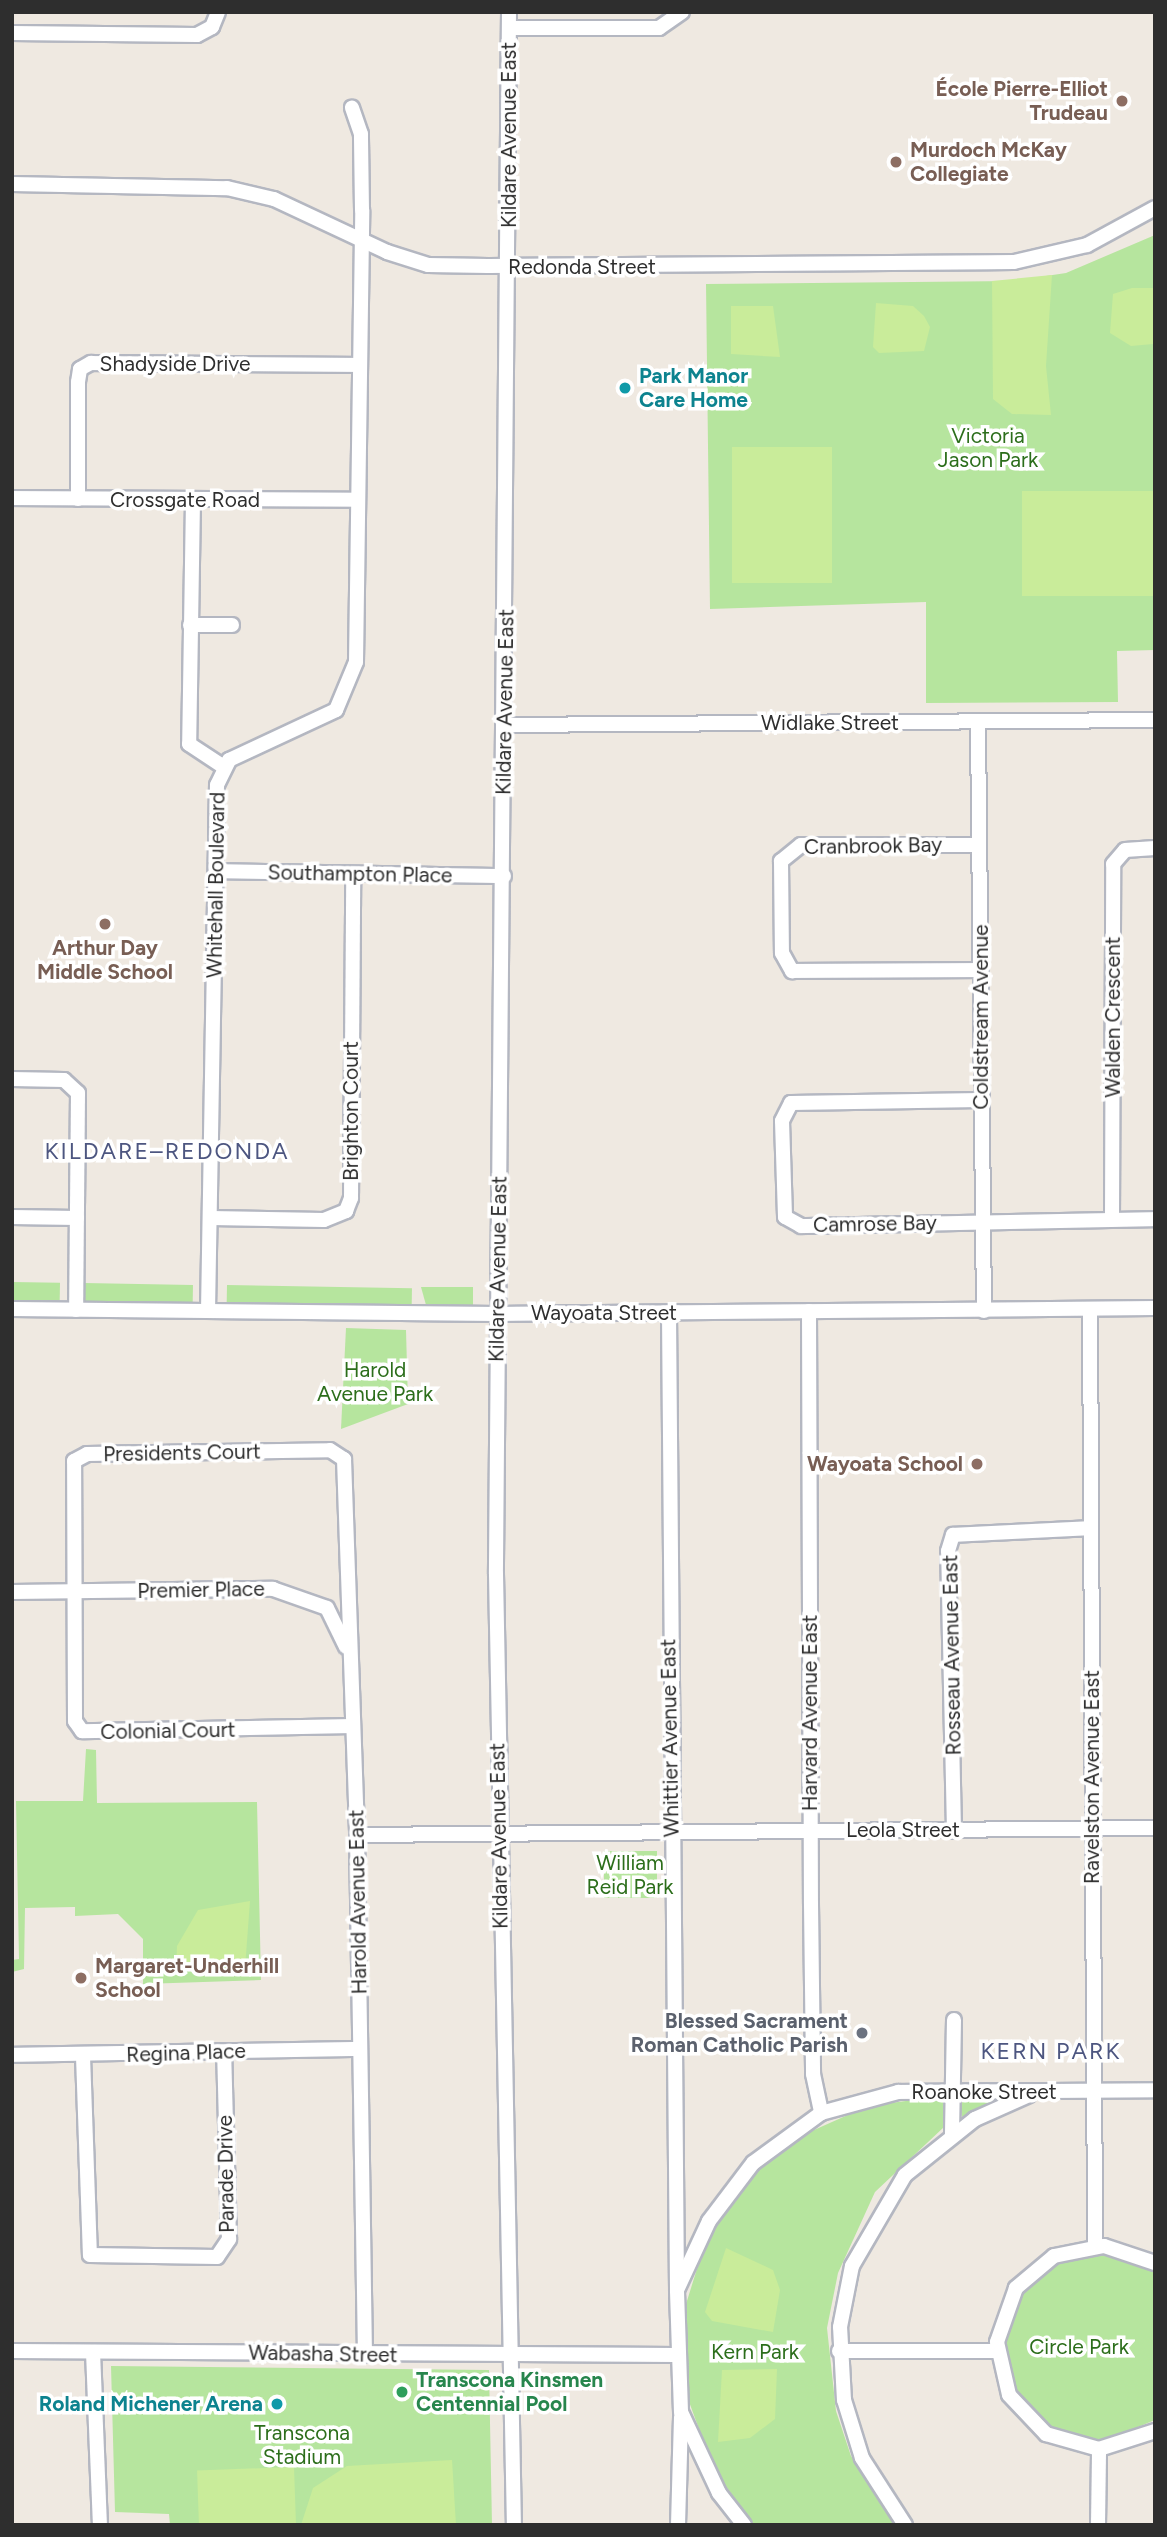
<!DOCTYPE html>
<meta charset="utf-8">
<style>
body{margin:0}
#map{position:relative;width:1167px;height:2537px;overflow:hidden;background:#efe9e1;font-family:Figtree,sans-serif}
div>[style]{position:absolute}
.green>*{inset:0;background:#b6e59e;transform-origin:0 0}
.pitch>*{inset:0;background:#c9ec9a;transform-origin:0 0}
.roads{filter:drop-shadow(2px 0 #b4b7c1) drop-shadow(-2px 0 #b4b7c1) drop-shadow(0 2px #b4b7c1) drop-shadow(0 -2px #b4b7c1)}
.minor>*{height:14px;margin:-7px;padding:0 7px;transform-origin:7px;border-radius:7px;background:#fff}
.dots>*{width:19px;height:19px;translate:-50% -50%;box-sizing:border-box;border:4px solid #fff;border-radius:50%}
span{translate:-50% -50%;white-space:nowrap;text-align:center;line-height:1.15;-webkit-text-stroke:7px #fff;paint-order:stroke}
.education-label{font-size:21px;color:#785e54;font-weight:700}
.right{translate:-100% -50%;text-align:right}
.left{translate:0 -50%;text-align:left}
.street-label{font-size:21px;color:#2e2e2e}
.culture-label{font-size:21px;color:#0d838f;font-weight:700}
.park-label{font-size:21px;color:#2c6e1b}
.worship-label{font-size:21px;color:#5b616d;font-weight:700}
.leisure-label{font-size:21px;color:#27864d;font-weight:700}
.neighbourhood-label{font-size:23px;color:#4d5680;letter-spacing:2px}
.frame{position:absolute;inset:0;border:14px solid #2e2e2e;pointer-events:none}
</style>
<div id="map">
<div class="green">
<div style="clip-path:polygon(1155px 235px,1155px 650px,1117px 651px,1118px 702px,926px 703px,926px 602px,710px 609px,706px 284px,1013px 281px,1066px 273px)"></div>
<div style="left:12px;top:1282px;width:48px;height:18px;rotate:1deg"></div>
<div style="left:84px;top:1283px;width:109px;height:18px;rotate:1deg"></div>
<div style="left:227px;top:1285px;width:185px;height:18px;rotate:1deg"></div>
<div style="clip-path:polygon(421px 1287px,473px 1287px,473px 1306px,426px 1305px)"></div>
<div style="clip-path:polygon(346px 1328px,406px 1330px,408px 1404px,341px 1429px)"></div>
<div style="clip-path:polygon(86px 1749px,96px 1750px,97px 1803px,257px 1802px,261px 1980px,143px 1984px,143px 1939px,118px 1914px,75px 1916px,75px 1907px,25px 1908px,24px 1969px,12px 1972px,12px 1960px,19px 1959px,16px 1801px,83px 1801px)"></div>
<div style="left:657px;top:1851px;width:47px;height:53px;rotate:90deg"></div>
<div style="clip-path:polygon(936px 2097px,943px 2102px,944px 2127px,875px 2192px,838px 2273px,827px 2328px,836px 2411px,851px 2456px,896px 2525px,754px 2525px,714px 2470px,684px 2388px,682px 2317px,705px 2243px,745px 2181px,796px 2138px,868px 2106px)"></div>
<div style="clip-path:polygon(966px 2098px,992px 2100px,993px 2102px,962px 2117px,960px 2105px)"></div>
<div style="clip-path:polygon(1103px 2252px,1155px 2271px,1155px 2420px,1101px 2442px,1084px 2441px,1054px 2432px,1017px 2398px,1004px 2334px,1017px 2298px,1050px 2265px)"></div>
<div style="clip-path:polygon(111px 2366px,489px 2370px,492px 2525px,170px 2525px,169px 2514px,115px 2512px)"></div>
</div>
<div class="pitch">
<div style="clip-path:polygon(1052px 275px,1046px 366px,1051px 415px,1012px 414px,993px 399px,992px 281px)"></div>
<div style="clip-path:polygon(1132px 288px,1155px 288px,1153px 344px,1131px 346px,1110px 333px,1113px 294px)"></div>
<div style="clip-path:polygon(876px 303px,913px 306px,924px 316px,930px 327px,924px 351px,879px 353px,873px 347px)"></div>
<div style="clip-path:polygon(731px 306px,773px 306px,780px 357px,731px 354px)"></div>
<div style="left:732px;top:447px;width:100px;height:136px"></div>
<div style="left:1155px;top:491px;width:105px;height:133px;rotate:90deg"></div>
<div style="clip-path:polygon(250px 1901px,245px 1968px,176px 1971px,177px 1946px,198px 1910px)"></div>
<div style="clip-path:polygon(726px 2248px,773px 2270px,780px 2290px,773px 2332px,712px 2321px,705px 2312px)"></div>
<div style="clip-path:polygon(777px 2369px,775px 2419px,750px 2438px,718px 2442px,722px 2370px)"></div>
<div style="clip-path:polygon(452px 2460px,456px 2525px,301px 2525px,313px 2488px,347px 2466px)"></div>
<div style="left:294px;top:2467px;width:58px;height:97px;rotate:88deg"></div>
</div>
<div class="roads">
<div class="minor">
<div style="left:509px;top:12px;width:1562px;rotate:90.48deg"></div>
<div style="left:496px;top:1574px;width:951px;rotate:88.92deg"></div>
<div style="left:509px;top:28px;width:150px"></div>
<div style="left:659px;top:28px;width:28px;rotate:-35deg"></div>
<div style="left:12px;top:33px;width:185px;rotate:0.6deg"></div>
<div style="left:197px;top:35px;width:17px;rotate:-28deg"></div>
<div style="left:212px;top:27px;width:16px;rotate:-68deg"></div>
<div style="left:12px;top:184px;width:215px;rotate:1.1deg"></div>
<div style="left:227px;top:188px;width:48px;rotate:13.2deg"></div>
<div style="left:274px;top:199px;width:125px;rotate:25.1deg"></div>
<div style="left:387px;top:252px;width:43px;rotate:17.6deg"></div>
<div style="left:428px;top:265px;width:60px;rotate:1deg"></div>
<div style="left:488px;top:266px;width:526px;rotate:-0.44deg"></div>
<div style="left:1014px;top:262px;width:75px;rotate:-13.1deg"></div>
<div style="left:1087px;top:245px;width:77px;rotate:-28.6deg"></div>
<div style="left:12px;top:498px;width:346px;rotate:0.3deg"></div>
<div style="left:78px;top:499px;width:117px;rotate:-90deg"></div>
<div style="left:78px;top:382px;width:13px;rotate:-81deg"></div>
<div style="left:80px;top:369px;width:13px;rotate:-29deg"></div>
<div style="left:91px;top:363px;width:268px;rotate:0.4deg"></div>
<div style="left:193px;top:500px;width:244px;rotate:90.9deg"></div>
<div style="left:189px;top:744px;width:42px;rotate:33.3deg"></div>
<div style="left:190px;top:625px;width:42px"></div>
<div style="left:978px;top:723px;width:588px;rotate:89.42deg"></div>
<div style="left:504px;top:725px;width:651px;rotate:-0.44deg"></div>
<div style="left:979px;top:845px;width:178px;rotate:180deg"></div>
<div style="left:801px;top:845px;width:26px;rotate:141deg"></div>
<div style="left:781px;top:861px;width:92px;rotate:89.4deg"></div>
<div style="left:782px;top:953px;width:21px;rotate:61deg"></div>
<div style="left:792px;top:971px;width:188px;rotate:-0.3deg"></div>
<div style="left:216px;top:871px;width:288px;rotate:1deg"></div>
<div style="left:12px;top:1079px;width:52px;rotate:1.1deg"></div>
<div style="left:64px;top:1080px;width:19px;rotate:43deg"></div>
<div style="left:78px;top:1093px;width:217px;rotate:90.5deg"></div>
<div style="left:981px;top:1100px;width:190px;rotate:179.1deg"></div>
<div style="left:791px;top:1103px;width:20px;rotate:117deg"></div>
<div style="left:782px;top:1121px;width:96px;rotate:88.2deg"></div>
<div style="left:785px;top:1217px;width:18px;rotate:29deg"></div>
<div style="left:801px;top:1226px;width:354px;rotate:-1.1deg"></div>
<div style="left:12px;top:1217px;width:65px;rotate:0.9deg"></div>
<div style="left:211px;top:1218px;width:113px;rotate:1deg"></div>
<div style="left:324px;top:1220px;width:24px;rotate:-22deg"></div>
<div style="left:346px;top:1211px;width:14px;rotate:-69deg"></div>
<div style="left:351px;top:1198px;width:324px;rotate:-89.6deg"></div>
<div style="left:1112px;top:1219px;width:355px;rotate:-89.8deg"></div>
<div style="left:1113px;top:864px;width:18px;rotate:-49deg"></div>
<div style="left:1125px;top:850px;width:30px;rotate:-4deg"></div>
<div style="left:12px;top:1309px;width:485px;rotate:0.6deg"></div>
<div style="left:497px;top:1314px;width:658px;rotate:-0.52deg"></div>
<div style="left:1090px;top:1309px;width:937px;rotate:89.69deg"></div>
<div style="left:208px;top:1311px;width:526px;rotate:-89.02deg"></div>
<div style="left:217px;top:785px;width:28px;rotate:-64deg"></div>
<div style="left:229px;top:760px;width:118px;rotate:-25deg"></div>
<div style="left:336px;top:710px;width:52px;rotate:-67.4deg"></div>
<div style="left:356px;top:662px;width:452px;rotate:-89.2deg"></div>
<div style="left:362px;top:210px;width:76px;rotate:-90.8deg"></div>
<div style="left:361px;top:134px;width:28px;rotate:-109deg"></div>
<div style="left:809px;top:1311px;width:593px;rotate:89.81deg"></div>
<div style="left:811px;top:1904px;width:170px;rotate:89.3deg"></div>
<div style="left:813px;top:2074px;width:40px;rotate:78deg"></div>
<div style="left:669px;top:1313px;width:977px;rotate:89.53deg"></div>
<div style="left:12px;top:1592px;width:261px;rotate:-0.7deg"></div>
<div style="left:273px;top:1589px;width:57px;rotate:19.4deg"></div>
<div style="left:327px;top:1608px;width:43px;rotate:64deg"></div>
<div style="left:353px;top:1726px;width:271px;rotate:178.9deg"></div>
<div style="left:82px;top:1731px;width:12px;rotate:-125deg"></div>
<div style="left:75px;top:1721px;width:260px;rotate:-90.2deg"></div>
<div style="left:74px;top:1461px;width:15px;rotate:-28deg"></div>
<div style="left:87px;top:1454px;width:243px;rotate:-0.9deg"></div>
<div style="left:330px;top:1450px;width:17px;rotate:33deg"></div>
<div style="left:344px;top:1459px;width:376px;rotate:88deg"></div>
<div style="left:357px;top:1835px;width:520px;rotate:89.12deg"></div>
<div style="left:954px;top:1831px;width:280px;rotate:-91.2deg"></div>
<div style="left:948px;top:1551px;width:17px;rotate:-73deg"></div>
<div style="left:953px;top:1535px;width:138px;rotate:-2.9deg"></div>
<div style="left:357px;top:1835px;width:798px;rotate:-0.5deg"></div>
<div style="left:12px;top:2055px;width:348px;rotate:-1deg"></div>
<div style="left:83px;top:2056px;width:199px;rotate:88deg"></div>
<div style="left:90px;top:2255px;width:127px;rotate:0.9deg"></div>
<div style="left:217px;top:2257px;width:22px;rotate:-56deg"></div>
<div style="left:229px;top:2239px;width:187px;rotate:-91.5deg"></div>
<div style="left:952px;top:2134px;width:114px;rotate:-89deg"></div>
<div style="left:1155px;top:2263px;width:54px;rotate:-161.6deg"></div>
<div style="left:1104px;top:2246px;width:51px;rotate:168.7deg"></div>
<div style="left:1054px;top:2256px;width:50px;rotate:139.9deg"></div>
<div style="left:1016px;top:2288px;width:57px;rotate:109.4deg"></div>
<div style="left:997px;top:2342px;width:54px;rotate:77.2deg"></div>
<div style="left:1009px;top:2395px;width:54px;rotate:46.5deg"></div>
<div style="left:1046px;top:2434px;width:55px;rotate:15.8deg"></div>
<div style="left:1099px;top:2449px;width:59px;rotate:-17.8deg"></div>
<div style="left:12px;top:2351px;width:664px;rotate:0.35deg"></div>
<div style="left:839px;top:2351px;width:158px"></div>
<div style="left:93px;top:2352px;width:173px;rotate:87.7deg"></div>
<div style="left:678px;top:2525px;width:108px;rotate:-88.4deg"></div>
<div style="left:744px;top:2525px;width:41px;rotate:-128deg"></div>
<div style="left:719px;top:2493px;width:89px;rotate:-115.1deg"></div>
<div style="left:681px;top:2412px;width:122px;rotate:-91.9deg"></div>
<div style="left:677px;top:2290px;width:76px;rotate:-65.1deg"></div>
<div style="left:709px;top:2221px;width:73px;rotate:-52.8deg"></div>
<div style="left:753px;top:2163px;width:84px;rotate:-36.3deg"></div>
<div style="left:821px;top:2113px;width:80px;rotate:-15.3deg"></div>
<div style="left:898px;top:2092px;width:257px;rotate:-0.4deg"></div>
<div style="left:905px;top:2525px;width:80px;rotate:-122.7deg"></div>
<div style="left:862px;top:2458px;width:61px;rotate:-107.2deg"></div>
<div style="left:844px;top:2400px;width:73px;rotate:-93.1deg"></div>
<div style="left:840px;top:2327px;width:62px;rotate:-78.9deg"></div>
<div style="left:852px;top:2266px;width:105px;rotate:-59.8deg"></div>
<div style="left:905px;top:2175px;width:90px;rotate:-38.7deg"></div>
<div style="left:975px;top:2119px;width:59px;rotate:-24deg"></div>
<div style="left:1098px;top:2525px;width:76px;rotate:-89.2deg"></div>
</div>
</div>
<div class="dots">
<div style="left:1122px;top:101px;background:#8d6e63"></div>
<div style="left:896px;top:162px;background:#8d6e63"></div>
<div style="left:625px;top:388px;background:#0f9aa8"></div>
<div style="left:105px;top:924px;background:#8d6e63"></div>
<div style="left:977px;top:1464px;background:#8d6e63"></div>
<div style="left:81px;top:1978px;background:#8d6e63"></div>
<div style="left:862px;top:2033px;background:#6b7280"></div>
<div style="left:402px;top:2392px;background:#2e9e5b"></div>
<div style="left:277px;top:2404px;background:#0f9aa8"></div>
</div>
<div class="education-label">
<span class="right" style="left:1108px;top:101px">École Pierre-Elliot<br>Trudeau</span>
<span class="left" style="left:910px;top:162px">Murdoch McKay<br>Collegiate</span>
<span style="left:105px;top:960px">Arthur Day<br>Middle School</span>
<span class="right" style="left:963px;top:1464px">Wayoata School</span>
<span class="left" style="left:95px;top:1978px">Margaret-Underhill<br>School</span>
</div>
<div class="street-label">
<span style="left:509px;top:135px;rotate:-90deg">Kildare Avenue East</span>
<span style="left:582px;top:267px">Redonda Street</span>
<span style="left:175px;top:364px">Shadyside Drive</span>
<span style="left:185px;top:500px">Crossgate Road</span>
<span style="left:505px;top:702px;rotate:-89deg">Kildare Avenue East</span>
<span style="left:830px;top:723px">Widlake Street</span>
<span style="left:873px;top:846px;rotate:-1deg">Cranbrook Bay</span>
<span style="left:360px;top:874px;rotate:1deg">Southampton Place</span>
<span style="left:216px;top:885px;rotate:-89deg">Whitehall Boulevard</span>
<span style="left:981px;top:1017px;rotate:-90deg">Coldstream Avenue</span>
<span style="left:1113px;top:1017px;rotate:-90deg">Walden Crescent</span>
<span style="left:351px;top:1111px;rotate:-90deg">Brighton Court</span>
<span style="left:875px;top:1224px;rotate:-1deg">Camrose Bay</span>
<span style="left:498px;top:1269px;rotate:-89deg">Kildare Avenue East</span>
<span style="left:604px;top:1313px">Wayoata Street</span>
<span style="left:182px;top:1453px;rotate:-1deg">Presidents Court</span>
<span style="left:201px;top:1590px;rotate:-1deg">Premier Place</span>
<span style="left:952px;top:1655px;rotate:-91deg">Rosseau Avenue East</span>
<span style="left:810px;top:1713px;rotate:-90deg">Harvard Avenue East</span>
<span style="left:168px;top:1731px;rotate:-1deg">Colonial Court</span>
<span style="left:670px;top:1738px;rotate:-91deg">Whittier Avenue East</span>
<span style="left:1092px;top:1777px;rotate:-90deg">Ravelston Avenue East</span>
<span style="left:903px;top:1830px">Leola Street</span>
<span style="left:499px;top:1836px;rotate:-91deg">Kildare Avenue East</span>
<span style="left:358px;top:1902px;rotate:-91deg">Harold Avenue East</span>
<span style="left:186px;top:2053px;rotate:-2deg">Regina Place</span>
<span style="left:984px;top:2092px">Roanoke Street</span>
<span style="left:226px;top:2174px;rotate:-91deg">Parade Drive</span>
<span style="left:323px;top:2354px;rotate:1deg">Wabasha Street</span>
</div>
<div class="culture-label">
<span class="left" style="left:639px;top:388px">Park Manor<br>Care Home</span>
<span class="right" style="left:263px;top:2404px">Roland Michener Arena</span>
</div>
<div class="park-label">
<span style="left:988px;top:448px">Victoria<br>Jason Park</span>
<span style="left:375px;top:1382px">Harold<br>Avenue Park</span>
<span style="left:630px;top:1875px">William<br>Reid Park</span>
<span style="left:1079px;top:2347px">Circle Park</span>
<span style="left:755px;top:2352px">Kern Park</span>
<span style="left:302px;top:2445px">Transcona<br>Stadium</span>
</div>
<div class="worship-label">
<span class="right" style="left:848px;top:2033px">Blessed Sacrament<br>Roman Catholic Parish</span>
</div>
<div class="leisure-label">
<span class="left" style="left:416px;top:2392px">Transcona Kinsmen<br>Centennial Pool</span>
</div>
<div class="neighbourhood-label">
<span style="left:167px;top:1151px">KILDARE–REDONDA</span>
<span style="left:1051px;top:2051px">KERN PARK</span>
</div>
<div class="frame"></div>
</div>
